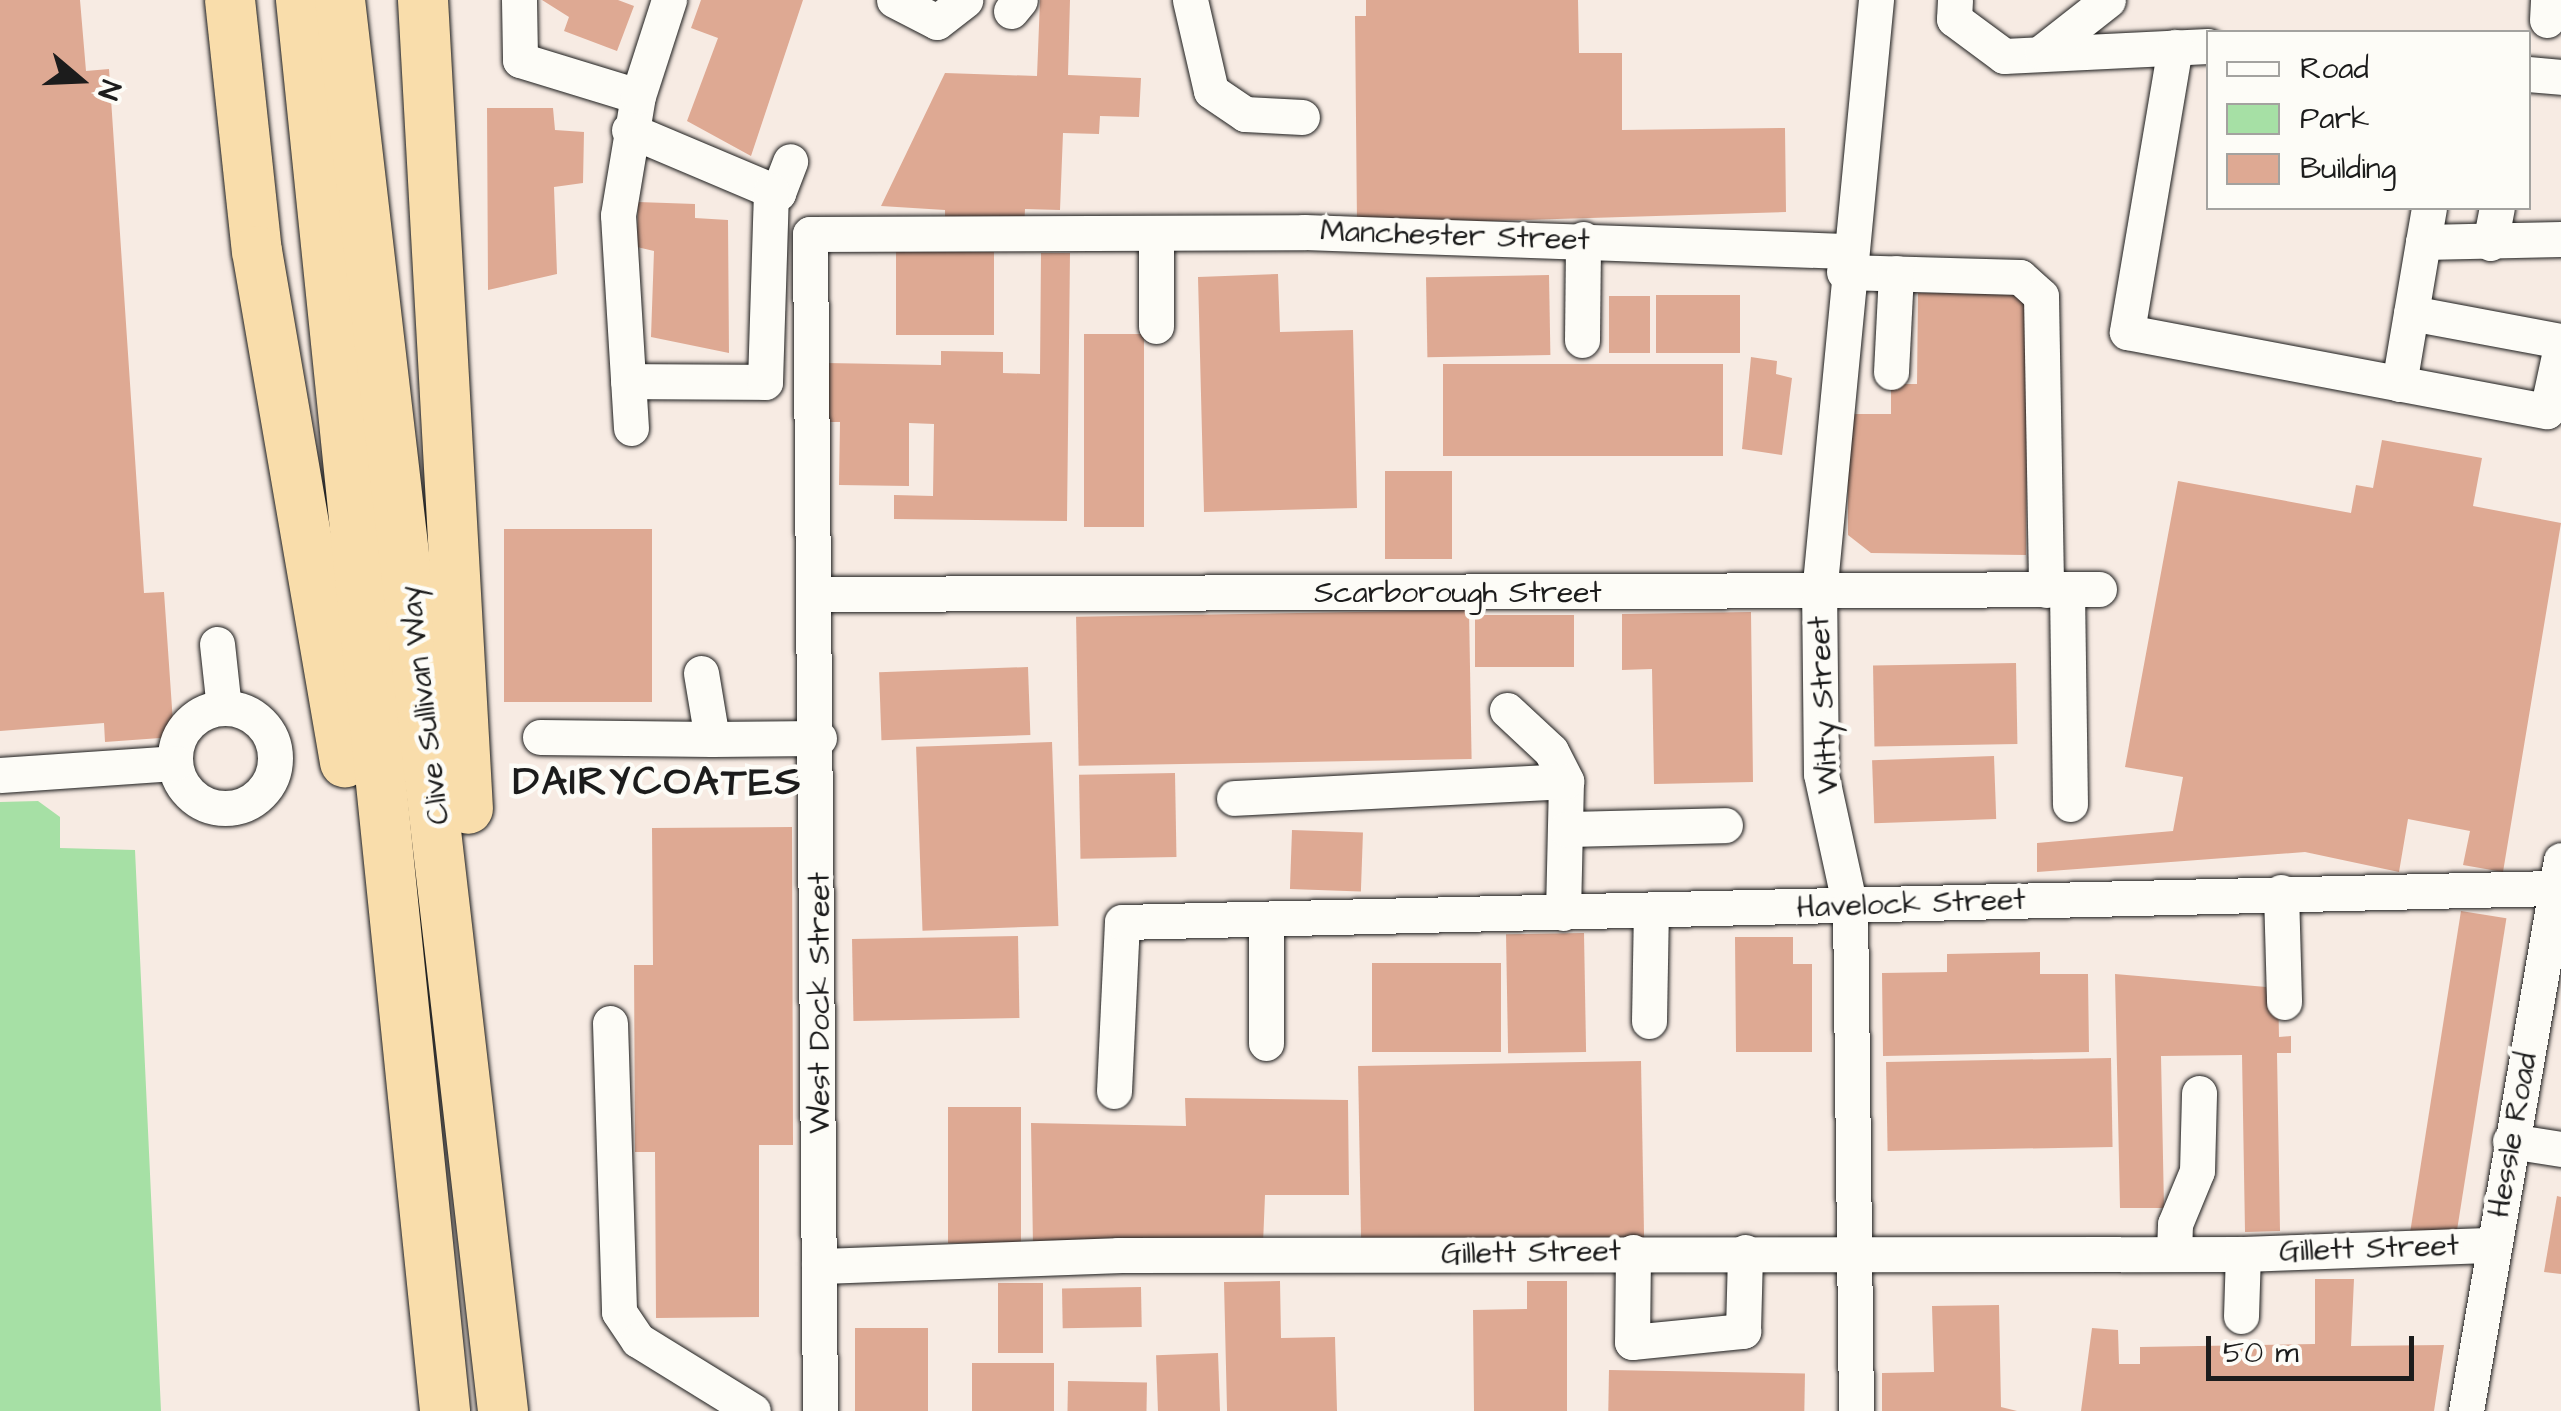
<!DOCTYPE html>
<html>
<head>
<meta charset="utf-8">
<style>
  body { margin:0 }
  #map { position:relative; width:2561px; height:1411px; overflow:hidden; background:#f7ebe3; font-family:"Architects Daughter",sans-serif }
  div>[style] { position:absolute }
  .green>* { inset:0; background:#a6e0a5 }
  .building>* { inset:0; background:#dea993; transform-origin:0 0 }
  .roads { filter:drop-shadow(0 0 2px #1c1c1c) drop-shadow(0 0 2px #1c1c1c) }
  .minor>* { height:35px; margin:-17.5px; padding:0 17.5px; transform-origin:17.5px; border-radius:17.5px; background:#fdfcf7 }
  .minor>.ring { margin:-17.5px; padding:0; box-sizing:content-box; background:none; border:35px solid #fdfcf7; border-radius:50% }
  .highway>* { height:50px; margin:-25px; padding:0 25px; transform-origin:25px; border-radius:25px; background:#f9ddab }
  span { translate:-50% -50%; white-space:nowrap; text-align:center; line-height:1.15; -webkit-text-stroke:9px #fdfcf7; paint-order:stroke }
  .street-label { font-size:30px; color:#1c1c1c }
  .district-label { font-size:40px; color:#1c1c1c; font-weight:700; letter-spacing:2.5px }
  .legend { position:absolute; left:2206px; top:30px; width:325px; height:180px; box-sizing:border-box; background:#fdfcf7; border:2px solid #a3a29f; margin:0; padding:12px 18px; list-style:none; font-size:30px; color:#1c1c1c }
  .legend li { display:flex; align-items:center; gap:20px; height:50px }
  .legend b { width:50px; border:2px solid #a3a29f }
  .north { position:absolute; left:30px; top:30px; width:100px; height:100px; -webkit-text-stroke:8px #fdfcf7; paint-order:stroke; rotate:109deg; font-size:28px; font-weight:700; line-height:40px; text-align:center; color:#1c1c1c }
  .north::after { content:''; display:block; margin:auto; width:35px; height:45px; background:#1c1c1c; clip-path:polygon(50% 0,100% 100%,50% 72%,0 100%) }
  .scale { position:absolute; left:2206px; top:1336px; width:208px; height:45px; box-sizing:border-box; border:5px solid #1c1c1c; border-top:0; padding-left:12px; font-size:30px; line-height:35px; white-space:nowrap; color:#1c1c1c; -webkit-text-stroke:8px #fdfcf7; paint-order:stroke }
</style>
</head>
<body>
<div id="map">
  <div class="green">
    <i style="clip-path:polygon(38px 801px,60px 817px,60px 848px,135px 850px,161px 1411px,0 1411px,0 802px)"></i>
  </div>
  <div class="building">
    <i style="clip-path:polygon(0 0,80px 0,86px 71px,109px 69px,144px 593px,164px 592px,174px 737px,105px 742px,104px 723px,0 731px)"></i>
    <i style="clip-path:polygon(542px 0,618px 0,634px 6px,617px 51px,564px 31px,569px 17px)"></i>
    <i style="clip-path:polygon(701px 0,803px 0,751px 156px,687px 121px,718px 38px,691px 28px)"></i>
    <i style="clip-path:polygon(1040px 0,1070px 0,1068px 75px,1141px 78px,1139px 117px,1100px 116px,1099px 134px,1063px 133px,1060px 210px,1025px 209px,1024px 231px,945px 228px,945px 210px,881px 206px,945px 73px,1037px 76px)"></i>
    <i style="clip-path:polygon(1366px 0,1578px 0,1579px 53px,1622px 53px,1622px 130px,1785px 128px,1786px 212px,1357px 225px,1355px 16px,1366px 16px)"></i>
    <i style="clip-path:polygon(487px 108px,553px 108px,555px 130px,584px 132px,583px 183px,554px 187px,557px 274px,488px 290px)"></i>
    <i style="clip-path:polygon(638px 202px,695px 204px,695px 218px,728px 220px,729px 353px,651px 337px,654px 251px,637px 247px)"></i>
    <i style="left:994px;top:252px;width:83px;height:98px;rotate:90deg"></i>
    <i style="clip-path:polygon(1041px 253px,1070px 253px,1067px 521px,894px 519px,894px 495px,933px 496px,934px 424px,909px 423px,909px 486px,839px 485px,840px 422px,825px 422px,826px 363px,941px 365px,941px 351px,1003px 352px,1003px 373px,1040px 374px)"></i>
    <i style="clip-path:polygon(1278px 274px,1280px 332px,1353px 330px,1357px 508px,1204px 512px,1198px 277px)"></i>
    <i style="left:1549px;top:275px;width:80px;height:123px;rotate:89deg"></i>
    <i style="clip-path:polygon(1918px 293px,2028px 294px,2026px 555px,1871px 553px,1848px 535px,1848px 414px,1891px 414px,1891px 384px,1917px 384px)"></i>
    <i style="left:1740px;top:295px;width:58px;height:84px;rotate:90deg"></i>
    <i style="left:1609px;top:296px;width:41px;height:57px"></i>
    <i style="left:1084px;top:334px;width:60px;height:193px"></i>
    <i style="clip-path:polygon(1751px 357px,1777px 361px,1776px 374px,1792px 378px,1782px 455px,1742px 449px)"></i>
    <i style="left:1723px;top:364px;width:92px;height:280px;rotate:90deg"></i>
    <i style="clip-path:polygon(2382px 440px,2482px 458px,2473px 506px,2561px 523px,2503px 872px,2463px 865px,2470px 831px,2408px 819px,2399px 872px,2305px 852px,2037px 872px,2037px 843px,2173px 831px,2183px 777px,2125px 767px,2178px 481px,2351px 513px,2356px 485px,2373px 488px)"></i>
    <i style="left:1385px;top:471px;width:67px;height:88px"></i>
    <i style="left:652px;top:529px;width:173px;height:148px;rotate:90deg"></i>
    <i style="left:1469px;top:610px;width:149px;height:393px;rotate:89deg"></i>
    <i style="clip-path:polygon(1751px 612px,1753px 782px,1654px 784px,1652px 669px,1622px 670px,1622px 614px)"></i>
    <i style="left:1574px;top:615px;width:52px;height:99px;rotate:90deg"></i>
    <i style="left:2016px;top:663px;width:81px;height:143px;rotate:89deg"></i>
    <i style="left:1028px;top:667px;width:68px;height:149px;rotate:88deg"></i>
    <i style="left:1052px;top:742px;width:184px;height:136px;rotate:88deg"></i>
    <i style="left:1994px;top:756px;width:63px;height:122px;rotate:88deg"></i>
    <i style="left:1175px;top:773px;width:84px;height:96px;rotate:89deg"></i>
    <i style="clip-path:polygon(792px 827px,793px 1145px,759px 1145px,759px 1317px,656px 1318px,655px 1152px,635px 1152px,634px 965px,653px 965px,652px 828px)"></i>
    <i style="left:1292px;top:830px;width:71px;height:59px;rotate:2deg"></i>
    <i style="left:2461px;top:911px;width:46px;height:324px;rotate:9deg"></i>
    <i style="left:1584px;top:933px;width:119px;height:78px;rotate:89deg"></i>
    <i style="left:1018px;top:936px;width:82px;height:166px;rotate:89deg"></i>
    <i style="clip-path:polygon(1735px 937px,1793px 937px,1793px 964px,1812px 964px,1812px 1052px,1736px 1052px)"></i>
    <i style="clip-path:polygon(2040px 952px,2040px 974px,2088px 974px,2089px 1052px,1883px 1056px,1882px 973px,1947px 972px,1947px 954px)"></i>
    <i style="left:1501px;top:963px;width:89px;height:129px;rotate:90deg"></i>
    <i style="clip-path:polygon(2115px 974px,2278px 988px,2279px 1037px,2291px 1036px,2291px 1053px,2277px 1053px,2280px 1231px,2245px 1232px,2242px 1055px,2161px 1056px,2164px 1208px,2120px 1208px)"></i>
    <i style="left:2111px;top:1058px;width:89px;height:225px;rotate:89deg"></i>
    <i style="left:1641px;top:1061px;width:176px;height:283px;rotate:89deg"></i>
    <i style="clip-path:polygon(1185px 1098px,1348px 1100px,1349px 1195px,1265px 1195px,1263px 1244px,1033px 1247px,1031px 1123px,1186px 1126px)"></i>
    <i style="left:948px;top:1107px;width:73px;height:136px"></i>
    <i style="clip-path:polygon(2557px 1196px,2561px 1197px,2561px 1274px,2544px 1272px)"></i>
    <i style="clip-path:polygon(2315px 1279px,2354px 1279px,2351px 1346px,2444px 1345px,2434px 1411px,2081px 1411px,2092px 1328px,2118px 1330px,2119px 1364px,2140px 1364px,2140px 1347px,2315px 1344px)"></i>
    <i style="clip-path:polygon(1280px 1281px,1281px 1338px,1335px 1337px,1337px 1411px,1227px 1411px,1224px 1282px)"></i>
    <i style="clip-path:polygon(1527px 1281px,1567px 1281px,1567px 1411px,1474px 1411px,1473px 1310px,1527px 1309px)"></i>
    <i style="left:998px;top:1283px;width:45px;height:70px"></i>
    <i style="left:1141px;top:1287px;width:40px;height:79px;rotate:89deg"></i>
    <i style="clip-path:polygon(1999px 1305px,2001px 1407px,2017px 1411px,1882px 1411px,1882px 1373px,1934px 1372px,1932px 1306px)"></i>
    <i style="left:855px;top:1328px;width:73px;height:83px"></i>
    <i style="left:1218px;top:1353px;width:58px;height:62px;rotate:88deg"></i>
    <i style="left:972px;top:1363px;width:82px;height:48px"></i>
    <i style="left:1609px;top:1370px;width:196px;height:41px;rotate:1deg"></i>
    <i style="left:1068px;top:1381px;width:79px;height:30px;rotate:1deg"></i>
  </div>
  <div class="roads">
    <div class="minor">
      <i style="left:519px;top:0;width:60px;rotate:89deg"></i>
      <i style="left:520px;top:60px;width:123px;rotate:17deg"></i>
      <i style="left:894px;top:0;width:48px;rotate:27.1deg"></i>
      <i style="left:937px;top:22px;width:36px;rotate:-38deg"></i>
      <i style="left:1190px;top:0;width:93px;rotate:77deg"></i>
      <i style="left:1211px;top:91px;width:41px;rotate:34.1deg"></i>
      <i style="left:1245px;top:114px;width:57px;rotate:3deg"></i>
      <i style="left:1955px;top:0;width:19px;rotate:93deg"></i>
      <i style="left:1954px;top:19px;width:62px;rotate:36.5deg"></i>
      <i style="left:2004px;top:56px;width:204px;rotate:-2.8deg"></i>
      <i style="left:1011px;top:11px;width:14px;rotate:-51deg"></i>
      <i style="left:2547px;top:20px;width:20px;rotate:-87deg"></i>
      <i style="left:2175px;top:47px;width:289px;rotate:99.6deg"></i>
      <i style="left:2127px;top:332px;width:427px;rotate:10.7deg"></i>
      <i style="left:2547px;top:411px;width:66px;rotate:-77.8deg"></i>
      <i style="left:2042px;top:52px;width:84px;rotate:-38.2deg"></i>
      <i style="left:2528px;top:74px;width:33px;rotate:5deg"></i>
      <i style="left:629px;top:130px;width:162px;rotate:22.9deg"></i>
      <i style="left:778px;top:193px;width:34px;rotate:-69deg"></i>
      <i style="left:2429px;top:208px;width:35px;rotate:100deg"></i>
      <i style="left:2423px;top:242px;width:138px;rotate:-1.2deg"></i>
      <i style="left:1156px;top:236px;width:90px;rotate:90deg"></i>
      <i style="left:2490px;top:243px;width:36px;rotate:-79deg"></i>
      <i style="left:1844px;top:272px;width:176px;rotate:1.6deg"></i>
      <i style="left:2020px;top:277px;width:28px;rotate:42deg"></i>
      <i style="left:2041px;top:296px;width:294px;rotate:89deg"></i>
      <i style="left:2411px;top:313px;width:153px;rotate:10.6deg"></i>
      <i style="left:1582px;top:340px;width:101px;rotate:-89.4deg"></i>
      <i style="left:1891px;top:372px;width:99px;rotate:-87.1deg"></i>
      <i style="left:628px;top:381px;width:137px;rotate:0.4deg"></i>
      <i style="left:765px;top:382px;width:192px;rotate:-88.2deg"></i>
      <i style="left:2399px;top:384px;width:144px;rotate:-80.4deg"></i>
      <i style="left:631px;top:428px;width:213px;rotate:-93.5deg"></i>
      <i style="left:618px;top:215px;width:121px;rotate:-80.5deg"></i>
      <i style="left:638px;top:96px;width:101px;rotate:-72.1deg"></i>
      <i style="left:2067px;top:590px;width:214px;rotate:89.2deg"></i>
      <i style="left:817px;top:594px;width:1282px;rotate:-0.22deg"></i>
      <i style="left:217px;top:644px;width:64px;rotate:83.8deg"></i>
      <i style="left:701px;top:673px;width:67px;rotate:80.5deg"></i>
      <i style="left:712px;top:739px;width:107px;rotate:-0.5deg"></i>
      <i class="ring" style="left:175px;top:708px;width:65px;height:65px"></i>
      <i style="left:1507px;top:710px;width:60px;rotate:43deg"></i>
      <i style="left:1551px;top:751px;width:34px;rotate:63deg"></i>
      <i style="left:1566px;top:781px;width:132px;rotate:91.3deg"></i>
      <i style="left:540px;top:737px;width:172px;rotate:0.7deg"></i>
      <i style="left:0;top:775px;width:175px;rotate:-3.9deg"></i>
      <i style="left:1234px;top:798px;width:332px;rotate:-2.9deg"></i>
      <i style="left:1566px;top:829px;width:159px;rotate:-1.4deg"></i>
      <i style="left:2281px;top:892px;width:110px;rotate:88.4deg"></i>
      <i style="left:1266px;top:923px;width:120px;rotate:90deg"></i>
      <i style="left:1649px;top:1021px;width:110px;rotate:-89deg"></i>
      <i style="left:610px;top:1023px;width:289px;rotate:88.2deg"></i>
      <i style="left:619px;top:1312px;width:34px;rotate:56deg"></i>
      <i style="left:638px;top:1340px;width:135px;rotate:31.7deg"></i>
      <i style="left:1114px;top:1091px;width:169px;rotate:-87.3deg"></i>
      <i style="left:1122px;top:922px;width:1435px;rotate:-1.36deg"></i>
      <i style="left:2510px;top:1141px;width:52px;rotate:8.9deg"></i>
      <i style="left:1633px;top:1252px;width:90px;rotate:90.6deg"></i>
      <i style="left:1632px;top:1342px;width:112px;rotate:-5.7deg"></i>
      <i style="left:1743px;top:1331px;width:79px;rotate:-88.5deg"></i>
      <i style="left:2174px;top:1253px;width:29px;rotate:-88deg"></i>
      <i style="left:2175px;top:1224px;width:57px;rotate:-67.5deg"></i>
      <i style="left:2197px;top:1171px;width:78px;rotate:-88.5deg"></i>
      <i style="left:819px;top:1266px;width:299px;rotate:-2.1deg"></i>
      <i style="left:1118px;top:1255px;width:1125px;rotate:-0.05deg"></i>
      <i style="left:2243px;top:1254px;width:251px;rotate:-2.1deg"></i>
      <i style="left:2241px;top:1316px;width:62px;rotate:-88.2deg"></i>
      <i style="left:820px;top:1411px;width:1177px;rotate:-90.49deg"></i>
      <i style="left:810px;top:234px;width:494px;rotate:-0.2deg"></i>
      <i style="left:1304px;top:232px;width:541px;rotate:2.01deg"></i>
      <i style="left:1856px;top:1411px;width:504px;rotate:-90.68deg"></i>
      <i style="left:1850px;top:907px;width:136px;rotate:-102.3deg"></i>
      <i style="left:1821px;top:774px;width:180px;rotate:-90.6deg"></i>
      <i style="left:1819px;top:594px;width:597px;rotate:-84.52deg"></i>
      <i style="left:2466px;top:1411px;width:559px;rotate:-80.22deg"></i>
    </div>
    <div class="highway">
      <i style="left:230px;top:0;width:252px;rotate:83.9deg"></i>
      <i style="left:257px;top:251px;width:519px;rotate:80.23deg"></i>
      <i style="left:301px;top:0;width:1418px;rotate:84.17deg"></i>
      <i style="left:340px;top:0;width:1420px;rotate:83.41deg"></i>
      <i style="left:423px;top:0;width:810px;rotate:86.82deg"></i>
    </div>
  </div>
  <div class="street-label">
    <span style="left:1455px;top:236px;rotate:2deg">Manchester Street</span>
    <span style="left:1458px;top:593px">Scarborough Street</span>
    <span style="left:425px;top:705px;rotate:-97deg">Clive Sullivan Way</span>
    <span style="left:1824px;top:705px;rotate:-93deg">Witty Street</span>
    <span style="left:1911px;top:904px;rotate:-2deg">Havelock Street</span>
    <span style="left:820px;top:1003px;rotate:-90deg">West Dock Street</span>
    <span style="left:2513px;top:1135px;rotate:-80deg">Hessle Road</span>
    <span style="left:2369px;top:1249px;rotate:-2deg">Gillett Street</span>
    <span style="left:1531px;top:1253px;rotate:-1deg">Gillett Street</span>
  </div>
  <div class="district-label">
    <span style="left:658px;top:783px">DAIRYCOATES</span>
  </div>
  <ul class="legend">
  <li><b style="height:12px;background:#fdfcf7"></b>Road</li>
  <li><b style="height:28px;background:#a6e0a5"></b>Park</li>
  <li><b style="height:28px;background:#dea993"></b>Building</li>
  </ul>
  <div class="north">N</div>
  <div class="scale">50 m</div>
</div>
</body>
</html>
